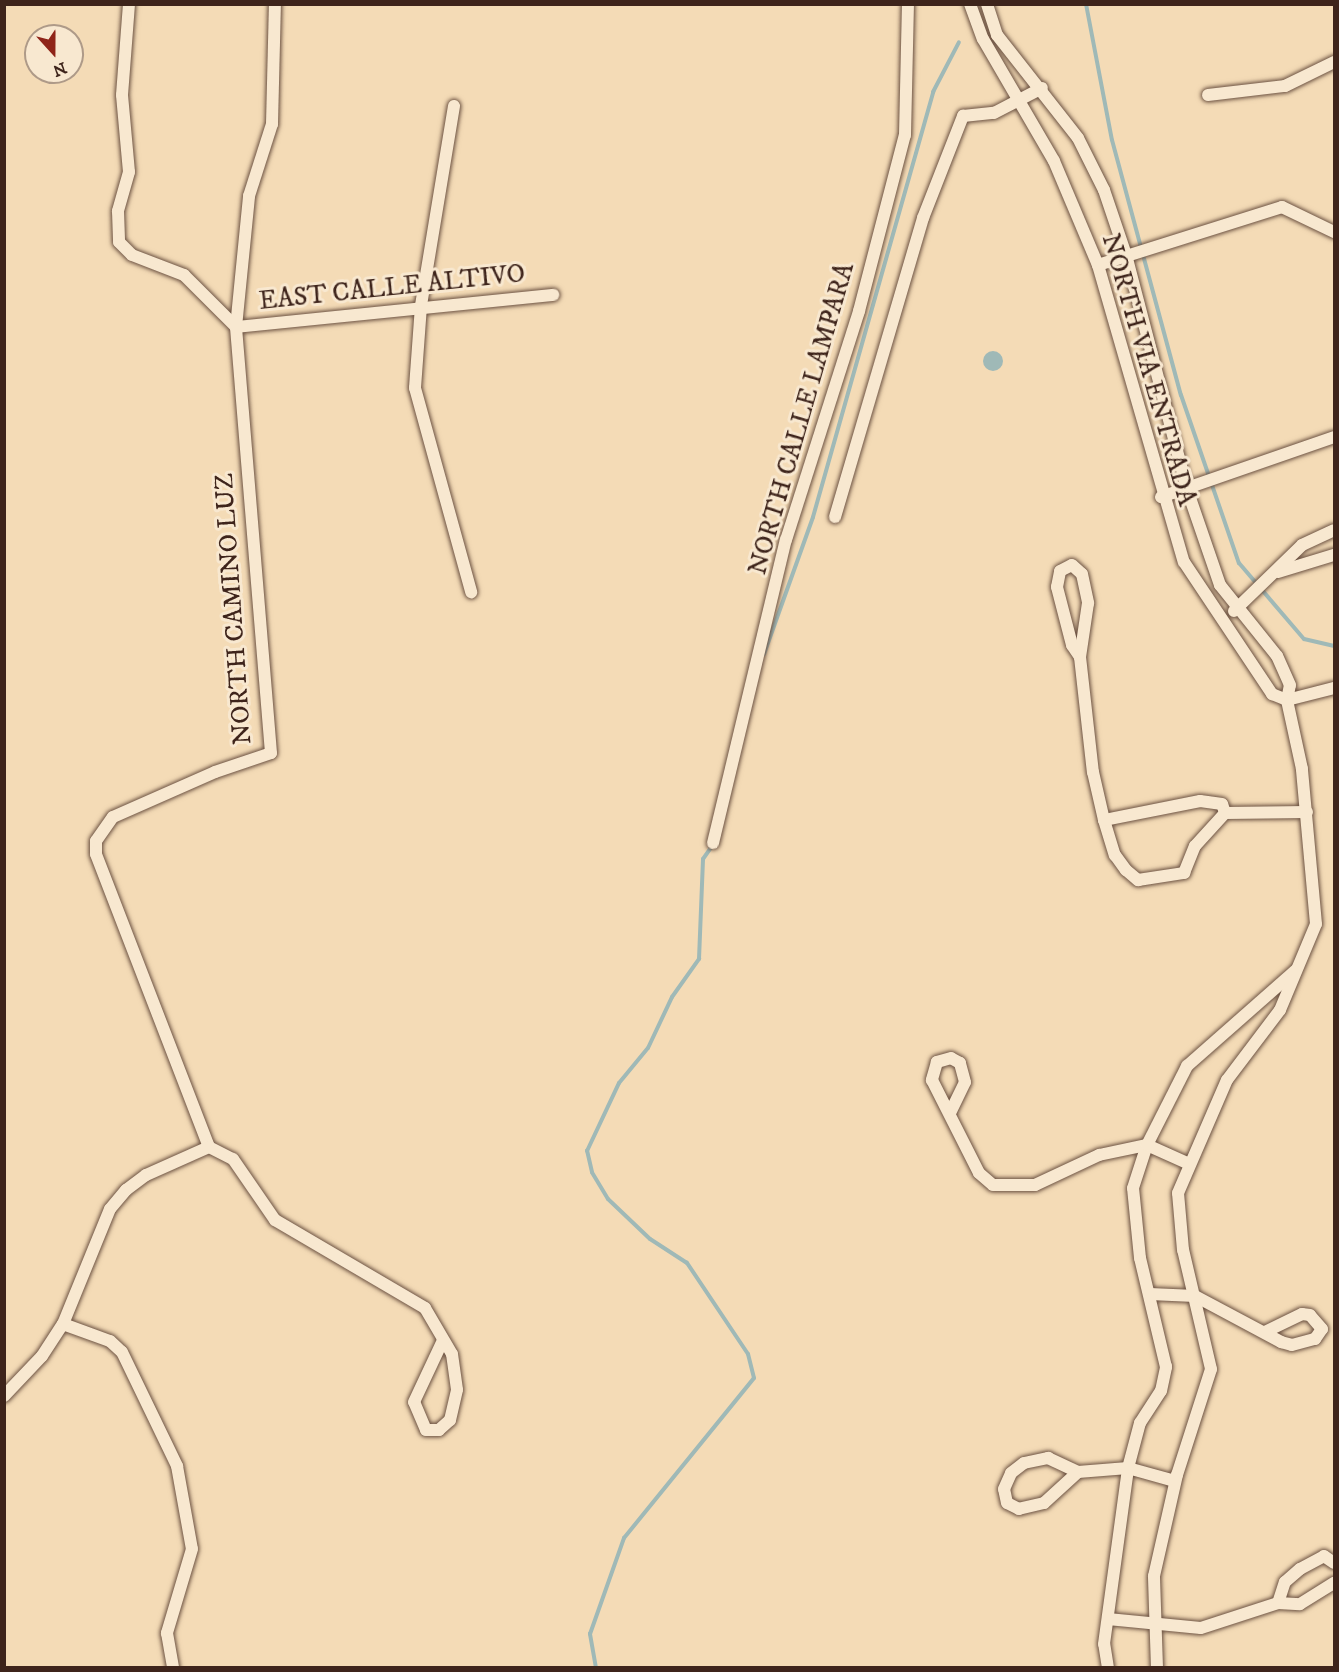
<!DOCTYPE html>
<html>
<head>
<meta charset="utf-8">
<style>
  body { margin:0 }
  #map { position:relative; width:1339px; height:1672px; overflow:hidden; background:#f4dbb6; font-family:"IM FELL DW Pica",serif }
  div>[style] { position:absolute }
  .water>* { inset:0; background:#9fb9b7 }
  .round { border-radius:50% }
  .stream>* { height:4px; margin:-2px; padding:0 2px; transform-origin:2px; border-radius:2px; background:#9fb9b7 }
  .roads { filter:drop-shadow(0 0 2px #6c5242) drop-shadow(0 0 2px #6c5242) }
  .minor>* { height:12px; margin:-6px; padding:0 6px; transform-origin:6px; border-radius:6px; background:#f8e8d0 }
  span { translate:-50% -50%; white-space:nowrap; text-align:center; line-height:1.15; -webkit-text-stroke:6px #f8e8d0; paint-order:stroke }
  .street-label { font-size:26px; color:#3e241b }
  .frame { position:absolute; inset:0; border:6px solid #3e241b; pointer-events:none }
  .north { position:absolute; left:24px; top:24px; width:60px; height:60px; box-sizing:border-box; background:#f8e8d0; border:2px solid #ae9a88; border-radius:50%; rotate:159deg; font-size:16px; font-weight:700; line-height:24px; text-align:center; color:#3e241b }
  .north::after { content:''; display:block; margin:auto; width:21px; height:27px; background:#8f2418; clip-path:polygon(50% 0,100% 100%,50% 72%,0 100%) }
</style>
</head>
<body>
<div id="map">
  <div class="water">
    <i class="round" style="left:983px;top:351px;width:20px;height:20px"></i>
  </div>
  <div class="stream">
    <i style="left:1086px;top:4px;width:138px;rotate:79.2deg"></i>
    <i style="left:1112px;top:140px;width:264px;rotate:74.9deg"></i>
    <i style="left:1181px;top:395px;width:178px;rotate:71deg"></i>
    <i style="left:1239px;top:563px;width:100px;rotate:49.5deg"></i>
    <i style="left:1304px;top:639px;width:31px;rotate:13deg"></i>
    <i style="left:764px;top:654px;width:145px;rotate:-70.3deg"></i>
    <i style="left:813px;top:517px;width:442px;rotate:-74.2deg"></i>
    <i style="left:933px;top:92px;width:56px;rotate:-62.5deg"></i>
    <i style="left:596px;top:1668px;width:35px;rotate:-100deg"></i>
    <i style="left:590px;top:1634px;width:102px;rotate:-70.5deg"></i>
    <i style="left:624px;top:1538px;width:206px;rotate:-50.9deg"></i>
    <i style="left:754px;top:1378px;width:25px;rotate:-104deg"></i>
    <i style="left:748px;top:1354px;width:110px;rotate:-123.8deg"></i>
    <i style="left:687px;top:1263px;width:44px;rotate:-147deg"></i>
    <i style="left:650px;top:1239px;width:58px;rotate:-136.4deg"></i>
    <i style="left:608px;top:1199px;width:31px;rotate:-121deg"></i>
    <i style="left:592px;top:1172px;width:22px;rotate:-103deg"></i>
    <i style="left:587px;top:1151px;width:75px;rotate:-64.8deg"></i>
    <i style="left:619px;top:1083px;width:45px;rotate:-50.4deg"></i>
    <i style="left:648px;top:1048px;width:56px;rotate:-64.8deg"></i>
    <i style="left:672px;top:997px;width:47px;rotate:-54.6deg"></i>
    <i style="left:699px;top:959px;width:100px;rotate:-87.7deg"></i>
    <i style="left:703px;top:859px;width:16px;rotate:-55deg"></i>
  </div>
  <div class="roads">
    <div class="minor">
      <i style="left:129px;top:4px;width:91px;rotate:94.4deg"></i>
      <i style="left:122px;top:95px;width:77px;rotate:84.8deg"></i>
      <i style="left:129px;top:172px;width:41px;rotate:105.8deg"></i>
      <i style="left:118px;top:211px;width:31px;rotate:88deg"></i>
      <i style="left:119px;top:242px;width:18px;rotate:45deg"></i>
      <i style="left:132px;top:255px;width:56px;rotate:21deg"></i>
      <i style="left:184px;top:275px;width:74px;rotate:45deg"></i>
      <i style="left:236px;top:327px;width:319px;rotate:-5.8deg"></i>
      <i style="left:970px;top:4px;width:37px;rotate:70deg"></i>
      <i style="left:983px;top:39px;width:141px;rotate:59.8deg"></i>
      <i style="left:1054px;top:161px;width:113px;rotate:67.1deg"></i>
      <i style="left:1098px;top:265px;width:309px;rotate:73.9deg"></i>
      <i style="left:1184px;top:562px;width:159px;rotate:56.3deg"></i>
      <i style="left:1272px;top:694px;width:16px;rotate:22deg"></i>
      <i style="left:1287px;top:700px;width:15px;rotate:-79deg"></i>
      <i style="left:1290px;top:685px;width:32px;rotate:-114deg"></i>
      <i style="left:1277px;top:656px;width:91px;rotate:-128.8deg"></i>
      <i style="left:1220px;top:585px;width:102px;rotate:-109deg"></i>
      <i style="left:1187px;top:489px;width:242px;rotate:-104.6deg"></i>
      <i style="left:1126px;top:255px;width:69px;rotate:-108.7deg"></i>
      <i style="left:1104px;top:190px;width:58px;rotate:-116.6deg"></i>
      <i style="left:1078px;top:138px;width:131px;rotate:-128.2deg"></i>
      <i style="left:997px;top:35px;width:33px;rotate:-108deg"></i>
      <i style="left:1208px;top:95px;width:78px;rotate:-6.7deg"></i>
      <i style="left:1285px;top:86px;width:55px;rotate:-26.1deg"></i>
      <i style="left:454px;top:106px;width:203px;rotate:99.4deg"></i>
      <i style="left:421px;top:306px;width:82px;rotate:94.2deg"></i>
      <i style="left:415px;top:388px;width:212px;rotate:74.6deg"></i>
      <i style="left:1098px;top:265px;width:193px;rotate:-17.5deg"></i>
      <i style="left:1282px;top:207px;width:58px;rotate:25.7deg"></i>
      <i style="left:1161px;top:497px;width:183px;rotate:-19.1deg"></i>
      <i style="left:835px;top:517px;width:312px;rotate:-73.6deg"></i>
      <i style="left:923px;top:218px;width:110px;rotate:-68.6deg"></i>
      <i style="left:963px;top:116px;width:31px;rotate:-6deg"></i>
      <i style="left:994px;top:113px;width:54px;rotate:-27.5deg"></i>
      <i style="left:1278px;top:572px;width:59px;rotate:-16.9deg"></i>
      <i style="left:1234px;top:611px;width:95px;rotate:-44.1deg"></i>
      <i style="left:1302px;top:545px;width:35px;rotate:-25deg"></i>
      <i style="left:1080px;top:657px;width:14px;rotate:-124deg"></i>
      <i style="left:1072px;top:645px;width:60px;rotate:-104.5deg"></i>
      <i style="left:1057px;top:587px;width:16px;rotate:-79deg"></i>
      <i style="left:1060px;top:571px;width:13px;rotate:-27deg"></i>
      <i style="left:1072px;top:565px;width:13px;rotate:42deg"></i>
      <i style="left:1082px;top:574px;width:30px;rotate:78deg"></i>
      <i style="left:1088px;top:603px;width:55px;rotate:98.4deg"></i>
      <i style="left:1080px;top:657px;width:116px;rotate:83.6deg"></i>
      <i style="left:1093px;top:772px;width:49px;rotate:77.1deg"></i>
      <i style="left:1104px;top:820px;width:37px;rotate:73deg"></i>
      <i style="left:1115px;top:855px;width:19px;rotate:54deg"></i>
      <i style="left:1126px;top:870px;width:16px;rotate:40deg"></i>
      <i style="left:1138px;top:880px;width:47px;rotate:-8.7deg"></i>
      <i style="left:1184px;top:873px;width:29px;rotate:-68deg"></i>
      <i style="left:1195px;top:846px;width:45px;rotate:-47.7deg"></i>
      <i style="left:1225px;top:813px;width:9px;rotate:-108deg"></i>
      <i style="left:1222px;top:804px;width:22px;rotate:-172deg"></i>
      <i style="left:1200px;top:801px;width:98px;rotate:168.8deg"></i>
      <i style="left:1225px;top:813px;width:82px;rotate:-0.7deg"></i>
      <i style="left:713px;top:843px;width:312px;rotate:-76.5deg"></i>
      <i style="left:786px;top:540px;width:240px;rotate:-72.3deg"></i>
      <i style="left:859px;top:311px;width:182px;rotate:-75.4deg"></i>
      <i style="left:905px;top:135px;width:131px;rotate:-88.7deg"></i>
      <i style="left:950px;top:1113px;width:34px;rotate:-64deg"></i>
      <i style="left:965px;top:1082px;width:20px;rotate:-105deg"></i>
      <i style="left:960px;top:1063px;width:10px;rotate:-151deg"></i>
      <i style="left:951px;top:1058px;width:15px;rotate:164deg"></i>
      <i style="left:937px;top:1062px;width:19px;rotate:106deg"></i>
      <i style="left:932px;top:1080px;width:104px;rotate:63.2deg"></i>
      <i style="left:979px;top:1173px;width:18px;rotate:41deg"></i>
      <i style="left:993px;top:1185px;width:42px"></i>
      <i style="left:1035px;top:1185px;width:71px;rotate:-25.1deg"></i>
      <i style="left:1099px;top:1155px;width:49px;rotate:-11.8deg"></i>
      <i style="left:1147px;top:1145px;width:44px;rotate:24.2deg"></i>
      <i style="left:209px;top:1147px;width:314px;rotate:-111.1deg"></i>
      <i style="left:96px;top:854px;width:13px;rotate:-90deg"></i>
      <i style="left:96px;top:841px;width:29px;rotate:-55deg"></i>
      <i style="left:113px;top:817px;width:111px;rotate:-23.8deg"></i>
      <i style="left:215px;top:772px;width:59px;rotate:-18.7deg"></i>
      <i style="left:271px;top:753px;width:427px;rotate:-94.7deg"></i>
      <i style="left:236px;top:327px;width:132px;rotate:-84.3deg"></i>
      <i style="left:249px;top:196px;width:76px;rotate:-72.3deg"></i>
      <i style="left:272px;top:124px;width:120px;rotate:-88.6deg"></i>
      <i style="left:209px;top:1147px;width:27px;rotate:27deg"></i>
      <i style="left:233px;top:1159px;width:74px;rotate:55.5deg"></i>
      <i style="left:275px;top:1220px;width:174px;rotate:30.4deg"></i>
      <i style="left:425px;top:1308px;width:53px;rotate:59.6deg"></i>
      <i style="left:452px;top:1354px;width:36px;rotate:82deg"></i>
      <i style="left:457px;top:1390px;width:31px;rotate:103deg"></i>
      <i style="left:450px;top:1420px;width:15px;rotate:138deg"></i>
      <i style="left:439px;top:1430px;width:13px;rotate:180deg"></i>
      <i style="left:426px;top:1430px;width:30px;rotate:-113deg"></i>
      <i style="left:414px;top:1402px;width:68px;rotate:-64.9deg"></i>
      <i style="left:1150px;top:1294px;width:45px;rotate:2.5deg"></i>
      <i style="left:1195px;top:1296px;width:98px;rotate:28.1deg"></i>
      <i style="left:1281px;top:1342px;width:11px;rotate:15deg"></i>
      <i style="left:1292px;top:1345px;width:24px;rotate:-15deg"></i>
      <i style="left:1315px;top:1339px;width:12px;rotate:-55deg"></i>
      <i style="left:1322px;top:1329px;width:18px;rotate:-131deg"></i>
      <i style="left:1310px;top:1315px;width:8px;rotate:-173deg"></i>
      <i style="left:1302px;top:1314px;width:41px;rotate:154.1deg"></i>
      <i style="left:63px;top:1324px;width:50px;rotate:19.9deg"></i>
      <i style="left:110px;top:1341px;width:16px;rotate:43deg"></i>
      <i style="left:122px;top:1352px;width:127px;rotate:64.2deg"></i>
      <i style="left:177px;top:1466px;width:84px;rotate:79.8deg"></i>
      <i style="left:192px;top:1549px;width:88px;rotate:106.6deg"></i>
      <i style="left:167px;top:1633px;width:36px;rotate:80deg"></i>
      <i style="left:4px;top:1396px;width:55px;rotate:-46.5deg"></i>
      <i style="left:42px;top:1356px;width:38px;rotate:-57deg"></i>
      <i style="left:63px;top:1324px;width:124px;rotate:-67.8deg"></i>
      <i style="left:110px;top:1209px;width:25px;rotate:-50deg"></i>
      <i style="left:126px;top:1190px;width:25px;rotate:-37deg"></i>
      <i style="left:146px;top:1175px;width:69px;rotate:-24deg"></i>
      <i style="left:1078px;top:1472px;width:46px;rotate:137.6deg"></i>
      <i style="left:1044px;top:1503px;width:26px;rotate:167deg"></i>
      <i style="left:1019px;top:1509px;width:13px;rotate:-153deg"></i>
      <i style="left:1007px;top:1503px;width:14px;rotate:-102deg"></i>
      <i style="left:1004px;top:1489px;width:17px;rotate:-66deg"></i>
      <i style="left:1011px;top:1473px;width:16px;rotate:-38deg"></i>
      <i style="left:1024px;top:1463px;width:25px;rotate:-12deg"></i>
      <i style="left:1048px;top:1458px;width:33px;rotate:25deg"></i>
      <i style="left:1078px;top:1472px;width:50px;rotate:-4.6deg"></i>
      <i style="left:1128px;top:1468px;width:49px;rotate:15.5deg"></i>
      <i style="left:1278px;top:1603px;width:22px;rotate:-72deg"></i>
      <i style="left:1285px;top:1582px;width:20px;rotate:-41deg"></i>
      <i style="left:1300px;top:1569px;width:27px;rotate:-28deg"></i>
      <i style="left:1324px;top:1556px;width:12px;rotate:35deg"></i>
      <i style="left:1108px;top:1619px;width:93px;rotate:5.5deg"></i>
      <i style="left:1201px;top:1628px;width:81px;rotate:-18deg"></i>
      <i style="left:1278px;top:1603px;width:22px;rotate:3deg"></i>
      <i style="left:1300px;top:1604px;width:40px;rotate:-32deg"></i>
      <i style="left:1108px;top:1668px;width:24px;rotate:-99deg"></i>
      <i style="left:1104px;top:1644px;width:178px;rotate:-82.2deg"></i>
      <i style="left:1128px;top:1468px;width:47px;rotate:-75.1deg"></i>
      <i style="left:1140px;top:1423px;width:38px;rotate:-57deg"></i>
      <i style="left:1161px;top:1391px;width:25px;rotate:-78deg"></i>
      <i style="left:1166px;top:1367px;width:112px;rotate:-103.4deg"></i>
      <i style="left:1140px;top:1258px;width:70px;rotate:-95.7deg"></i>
      <i style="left:1133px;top:1188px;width:45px;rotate:-72deg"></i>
      <i style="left:1147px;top:1145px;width:89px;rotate:-63.1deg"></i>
      <i style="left:1187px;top:1066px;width:145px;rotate:-41.4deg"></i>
      <i style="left:1157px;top:1668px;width:92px;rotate:-91.9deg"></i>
      <i style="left:1154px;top:1576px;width:104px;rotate:-77.2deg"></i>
      <i style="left:1177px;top:1475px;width:111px;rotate:-72.2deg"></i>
      <i style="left:1211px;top:1369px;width:122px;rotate:-103.2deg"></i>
      <i style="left:1183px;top:1250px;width:57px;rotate:-95deg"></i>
      <i style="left:1178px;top:1193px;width:123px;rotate:-66.6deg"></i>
      <i style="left:1227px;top:1080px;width:88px;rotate:-52.9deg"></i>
      <i style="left:1280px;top:1010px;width:93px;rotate:-67.3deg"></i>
      <i style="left:1316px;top:924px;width:156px;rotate:-95.2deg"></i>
      <i style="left:1302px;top:769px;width:71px;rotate:-102.3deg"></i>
      <i style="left:1287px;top:700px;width:49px;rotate:-14.3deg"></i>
    </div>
  </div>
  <div class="street-label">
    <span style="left:392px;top:288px;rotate:-6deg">EAST CALLE ALTIVO</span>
    <span style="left:1148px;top:370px;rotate:74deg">NORTH VIA ENTRADA</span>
    <span style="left:802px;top:419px;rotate:-74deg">NORTH CALLE LAMPARA</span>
    <span style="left:234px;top:609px;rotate:-94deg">NORTH CAMINO LUZ</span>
  </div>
  <div class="frame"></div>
  <div class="north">N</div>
</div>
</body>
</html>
